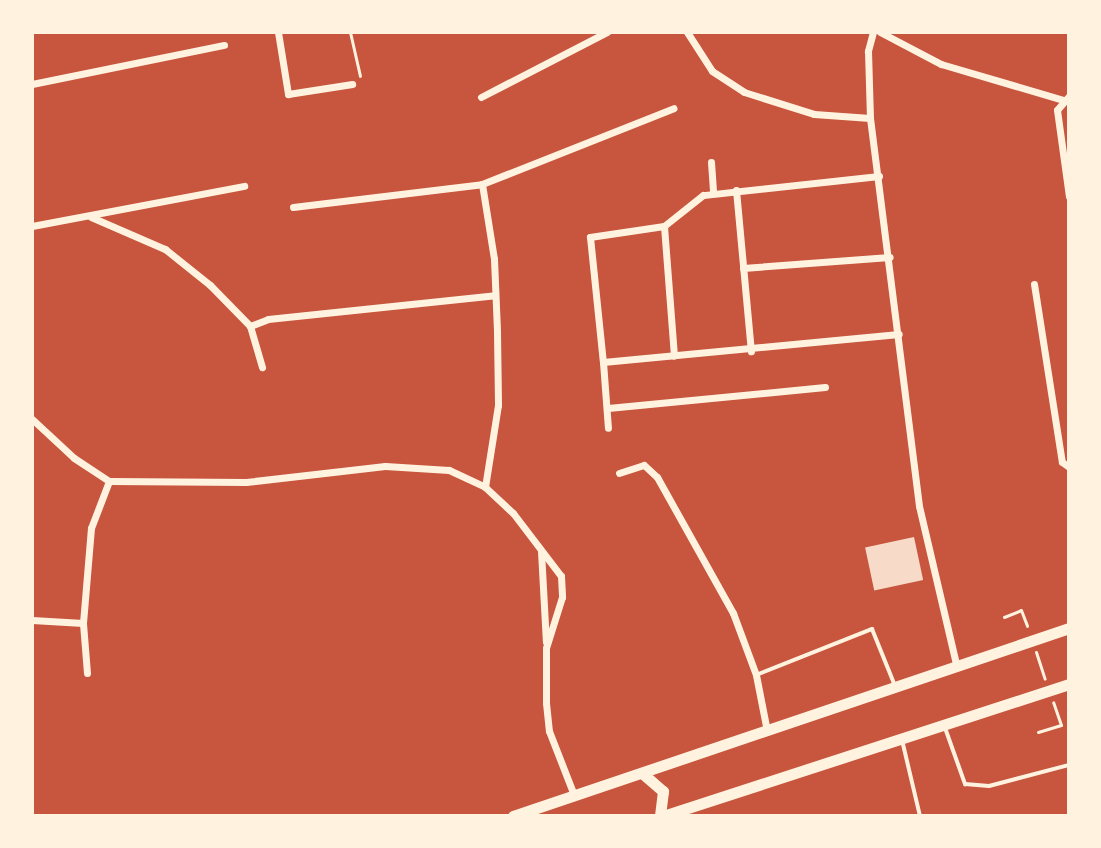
<!DOCTYPE html>
<html>
<head>
<meta charset="utf-8">
<style>
  body { margin:0 }
  #map { position:relative; width:1101px; height:848px; overflow:hidden; background:#c8553d; font-family:Overpass,sans-serif }
  div>[style] { position:absolute }
  .building>* { inset:0; background:#f7dbc8; transform-origin:0 0 }
  .path>* { height:3px; margin:-1.5px; padding:0 1.5px; transform-origin:1.5px; border-radius:1.5px; background:#fff3e0 }
  .service>* { height:4px; margin:-2px; padding:0 2px; transform-origin:2px; border-radius:2px; background:#fff3e0 }
  .minor>* { height:7px; margin:-3.5px; padding:0 3.5px; transform-origin:3.5px; border-radius:3.5px; background:#fff3e0 }
  .primary>* { height:11px; margin:-5.5px; padding:0 5.5px; transform-origin:5.5px; border-radius:5.5px; background:#fff3e0 }
  span { translate:-50% -50%; white-space:nowrap; text-align:center; line-height:1.15; -webkit-text-stroke:7px #fff3e0; paint-order:stroke }
  .frame { position:absolute; inset:0; border:34px solid #fff3e0; pointer-events:none }
</style>
</head>
<body>
<div id="map">
  <div class="building">
    <i style="left:914px;top:537px;width:44px;height:50px;rotate:78deg"></i>
  </div>
  <div class="path">
    <i style="left:350px;top:32px;width:45px;rotate:77.2deg"></i>
    <i style="left:1004px;top:617px;width:18px;rotate:-22deg"></i>
    <i style="left:1021px;top:610px;width:17px;rotate:69deg"></i>
    <i style="left:1036px;top:652px;width:28px;rotate:72deg"></i>
    <i style="left:1038px;top:732px;width:24px;rotate:-17deg"></i>
    <i style="left:1061px;top:725px;width:24px;rotate:-109deg"></i>
  </div>
  <div class="service">
    <i style="left:756px;top:675px;width:125px;rotate:-21.6deg"></i>
    <i style="left:872px;top:629px;width:61px;rotate:68deg"></i>
    <i style="left:944px;top:725px;width:63px;rotate:70.4deg"></i>
    <i style="left:965px;top:784px;width:24px;rotate:5deg"></i>
    <i style="left:989px;top:786px;width:83px;rotate:-14.7deg"></i>
    <i style="left:902px;top:740px;width:78px;rotate:76.7deg"></i>
  </div>
  <div class="minor">
    <i style="left:278px;top:32px;width:63px;rotate:80.8deg"></i>
    <i style="left:288px;top:94px;width:65px;rotate:-8.9deg"></i>
    <i style="left:687px;top:32px;width:46px;rotate:57.3deg"></i>
    <i style="left:712px;top:71px;width:38px;rotate:33deg"></i>
    <i style="left:744px;top:92px;width:73px;rotate:17.4deg"></i>
    <i style="left:814px;top:114px;width:56px;rotate:4.1deg"></i>
    <i style="left:873px;top:32px;width:20px;rotate:105deg"></i>
    <i style="left:868px;top:51px;width:67px;rotate:88.3deg"></i>
    <i style="left:870px;top:118px;width:391px;rotate:82.8deg"></i>
    <i style="left:919px;top:506px;width:166px;rotate:76.8deg"></i>
    <i style="left:880px;top:32px;width:69px;rotate:27.7deg"></i>
    <i style="left:941px;top:64px;width:127px;rotate:16.4deg"></i>
    <i style="left:32px;top:84px;width:196px;rotate:-11.5deg"></i>
    <i style="left:1069px;top:96px;width:18px;rotate:131deg"></i>
    <i style="left:1057px;top:110px;width:87px;rotate:82.1deg"></i>
    <i style="left:481px;top:97px;width:142px;rotate:-27.3deg"></i>
    <i style="left:711px;top:162px;width:31px;rotate:86deg"></i>
    <i style="left:879px;top:176px;width:177px;rotate:173.8deg"></i>
    <i style="left:703px;top:195px;width:50px;rotate:141.5deg"></i>
    <i style="left:664px;top:226px;width:75px;rotate:171.5deg"></i>
    <i style="left:590px;top:237px;width:126px;rotate:84.1deg"></i>
    <i style="left:603px;top:362px;width:297px;rotate:-5.4deg"></i>
    <i style="left:482px;top:184px;width:76px;rotate:80.9deg"></i>
    <i style="left:494px;top:259px;width:73px;rotate:87.6deg"></i>
    <i style="left:497px;top:332px;width:73px;rotate:89.2deg"></i>
    <i style="left:498px;top:405px;width:83px;rotate:99deg"></i>
    <i style="left:736px;top:190px;width:162px;rotate:84.7deg"></i>
    <i style="left:293px;top:207px;width:190px;rotate:-6.9deg"></i>
    <i style="left:482px;top:184px;width:206px;rotate:-21.6deg"></i>
    <i style="left:91px;top:217px;width:81px;rotate:23.4deg"></i>
    <i style="left:165px;top:249px;width:58px;rotate:38.7deg"></i>
    <i style="left:210px;top:285px;width:57px;rotate:45.7deg"></i>
    <i style="left:250px;top:326px;width:19px;rotate:-21deg"></i>
    <i style="left:268px;top:319px;width:228px;rotate:-6deg"></i>
    <i style="left:32px;top:226px;width:216px;rotate:-10.7deg"></i>
    <i style="left:664px;top:226px;width:130px;rotate:85.6deg"></i>
    <i style="left:743px;top:268px;width:147px;rotate:-4.3deg"></i>
    <i style="left:1034px;top:284px;width:180px;rotate:81.1deg"></i>
    <i style="left:1062px;top:462px;width:9px;rotate:36deg"></i>
    <i style="left:250px;top:326px;width:43px;rotate:73.7deg"></i>
    <i style="left:603px;top:362px;width:66px;rotate:85.7deg"></i>
    <i style="left:608px;top:408px;width:218px;rotate:-5.5deg"></i>
    <i style="left:32px;top:419px;width:57px;rotate:42.9deg"></i>
    <i style="left:74px;top:458px;width:42px;rotate:33.3deg"></i>
    <i style="left:109px;top:481px;width:137px;rotate:0.4deg"></i>
    <i style="left:246px;top:482px;width:140px;rotate:-6.6deg"></i>
    <i style="left:385px;top:466px;width:64px;rotate:3.6deg"></i>
    <i style="left:449px;top:470px;width:40px;rotate:25deg"></i>
    <i style="left:485px;top:487px;width:38px;rotate:43deg"></i>
    <i style="left:513px;top:513px;width:79px;rotate:52.7deg"></i>
    <i style="left:561px;top:576px;width:21px;rotate:87deg"></i>
    <i style="left:562px;top:597px;width:53px;rotate:107.4deg"></i>
    <i style="left:546px;top:648px;width:55px;rotate:90deg"></i>
    <i style="left:546px;top:703px;width:28px;rotate:84deg"></i>
    <i style="left:549px;top:731px;width:69px;rotate:68.7deg"></i>
    <i style="left:619px;top:473px;width:26px;rotate:-18deg"></i>
    <i style="left:644px;top:465px;width:18px;rotate:43deg"></i>
    <i style="left:657px;top:477px;width:156px;rotate:60.8deg"></i>
    <i style="left:733px;top:613px;width:66px;rotate:69.6deg"></i>
    <i style="left:756px;top:675px;width:57px;rotate:78.9deg"></i>
    <i style="left:541px;top:551px;width:91px;rotate:86.9deg"></i>
    <i style="left:32px;top:620px;width:51px;rotate:3.4deg"></i>
    <i style="left:87px;top:673px;width:50px;rotate:-94.6deg"></i>
    <i style="left:83px;top:623px;width:95px;rotate:-85.2deg"></i>
    <i style="left:91px;top:528px;width:50px;rotate:-69deg"></i>
  </div>
  <div class="primary">
    <i style="left:642px;top:773px;width:28px;rotate:41deg"></i>
    <i style="left:663px;top:791px;width:25px;rotate:97deg"></i>
    <i style="left:513px;top:816px;width:587px;rotate:-18.68deg"></i>
    <i style="left:663px;top:816px;width:427px;rotate:-18deg"></i>
  </div>
  <div class="frame"></div>
</div>
</body>
</html>
